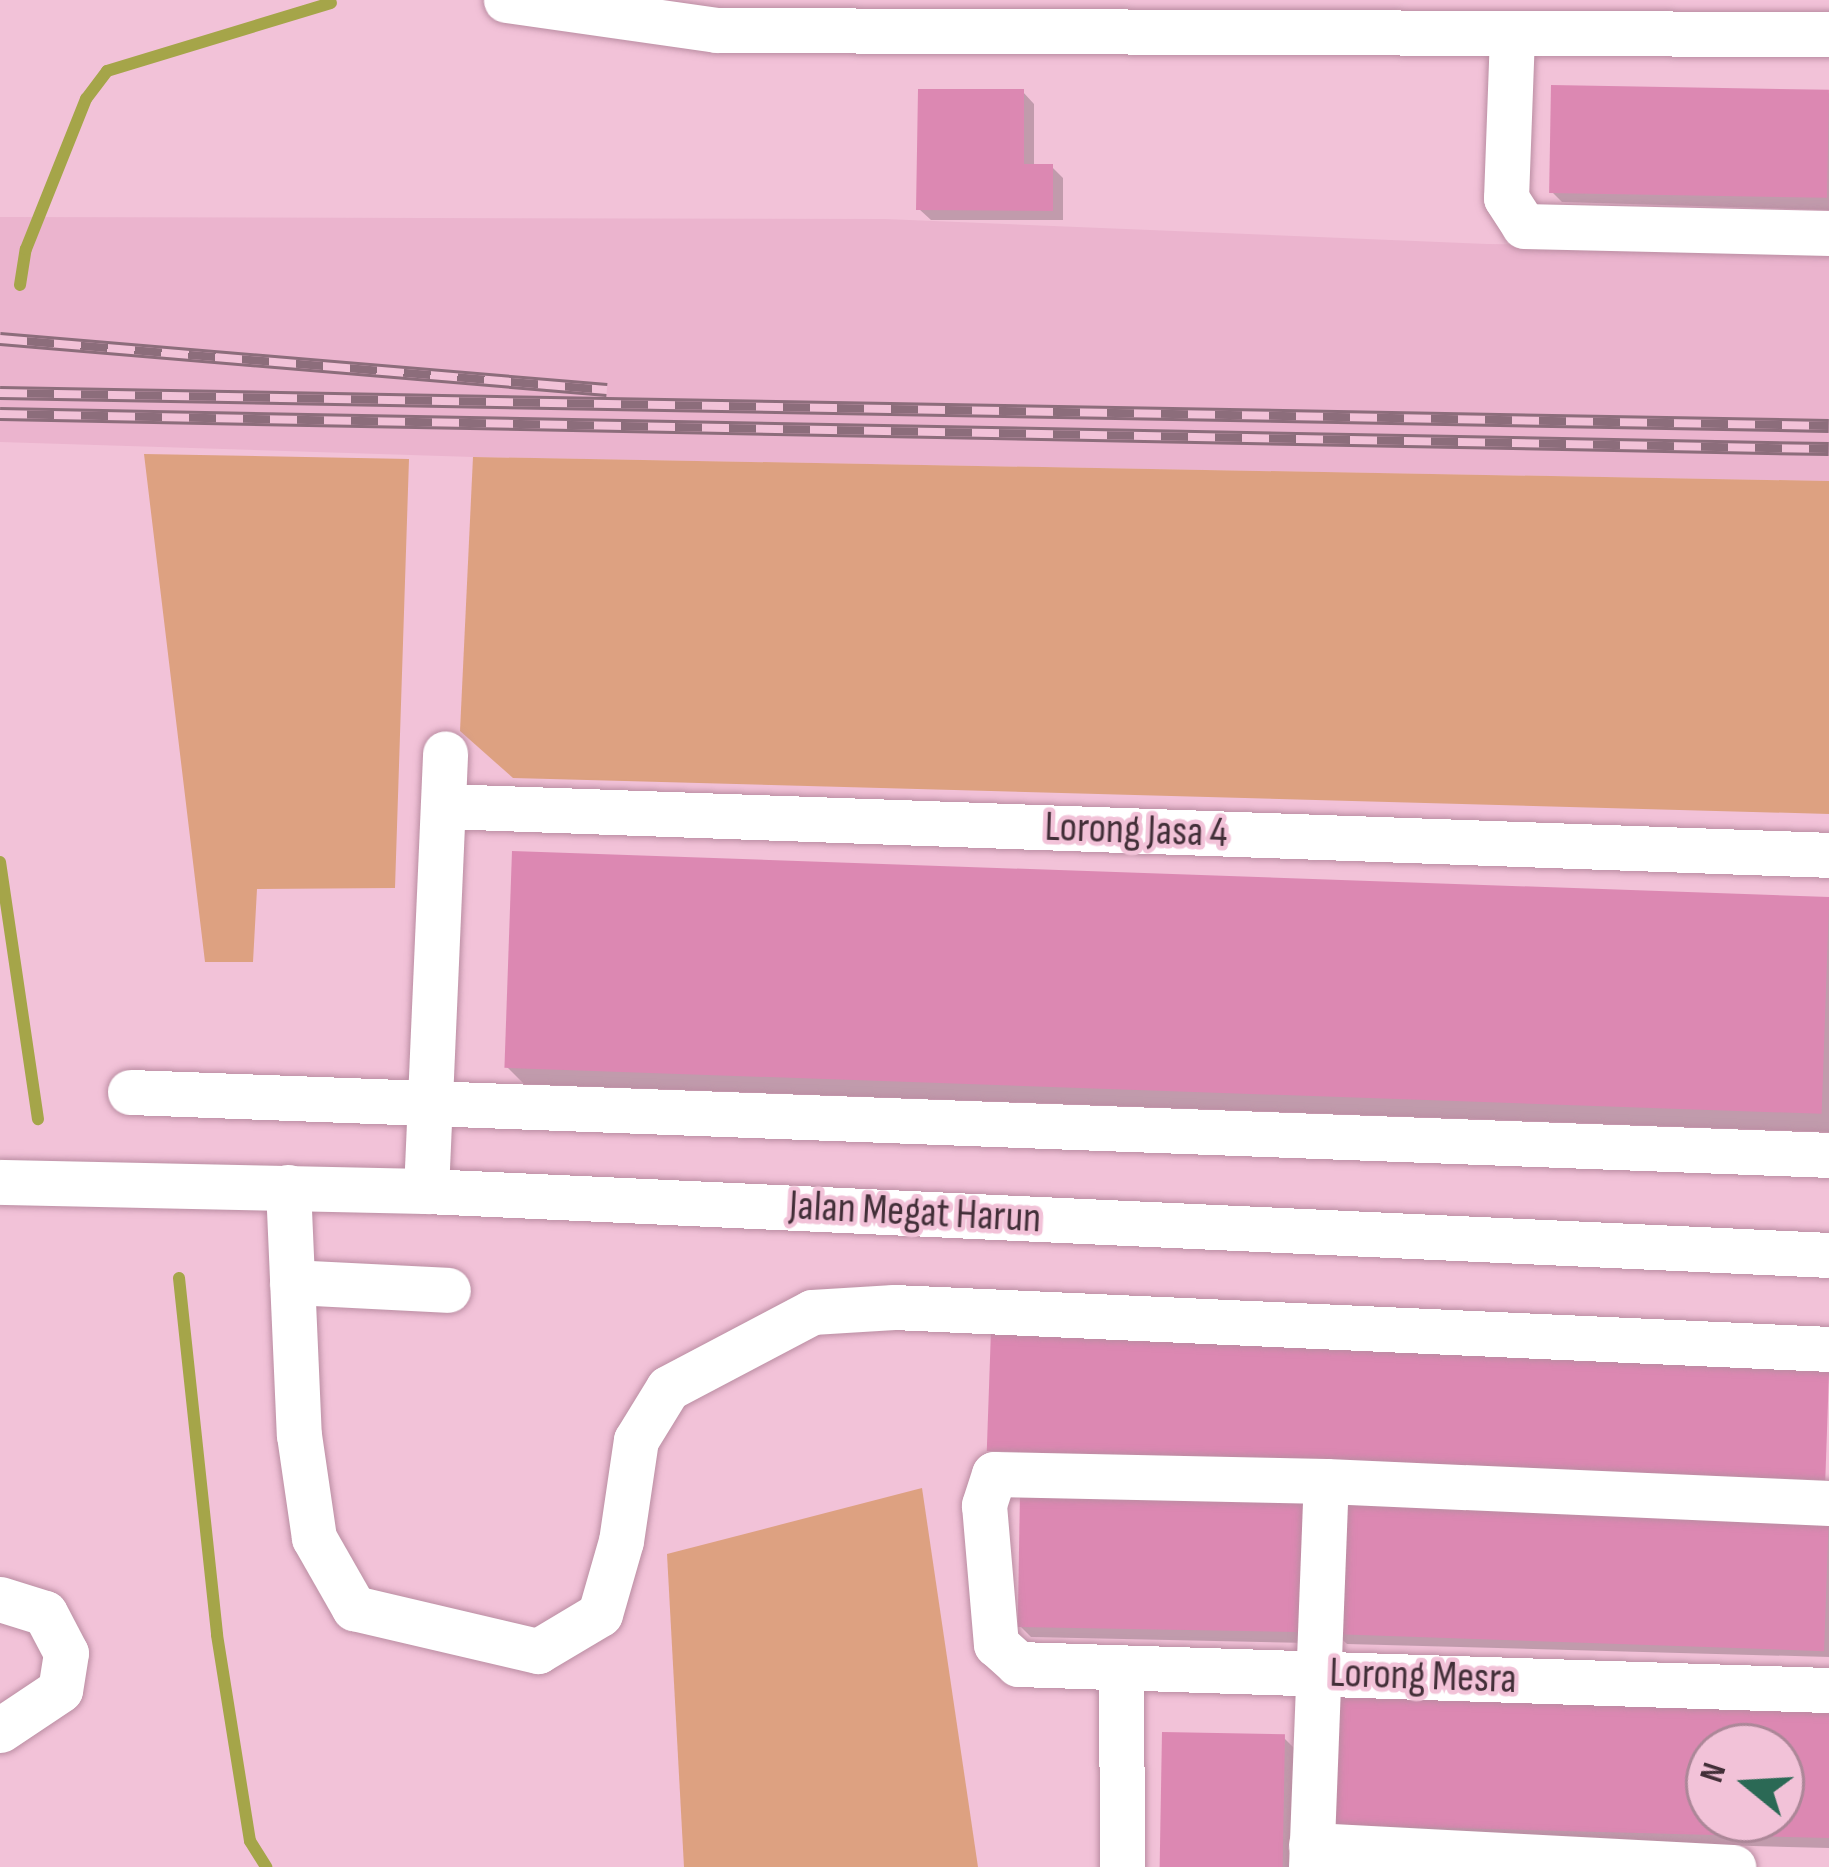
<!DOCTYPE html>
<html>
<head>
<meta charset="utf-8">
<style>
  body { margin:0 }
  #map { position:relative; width:1829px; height:1867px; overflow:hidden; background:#f2c2d8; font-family:"Sofia Sans Condensed",sans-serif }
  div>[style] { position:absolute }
  .built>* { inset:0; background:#ebb4ce }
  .green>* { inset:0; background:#dda181 }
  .shadow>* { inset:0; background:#0003 }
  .stream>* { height:12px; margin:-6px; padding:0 6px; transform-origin:6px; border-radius:6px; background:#a5a549 }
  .building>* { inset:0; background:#dc88b2; transform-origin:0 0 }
  .roads { filter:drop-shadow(0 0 3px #ba8da2) drop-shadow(0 0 3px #ba8da2) }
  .minor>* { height:45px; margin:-22.5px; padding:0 22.5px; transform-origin:22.5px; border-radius:22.5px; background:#fff }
  .rail>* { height:14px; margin-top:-7px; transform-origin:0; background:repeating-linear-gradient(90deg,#f2c2d8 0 27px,#8c6d7b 0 54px); box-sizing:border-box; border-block:3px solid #8c6d7b }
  span { translate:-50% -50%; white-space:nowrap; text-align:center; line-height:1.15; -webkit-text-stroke:9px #f2c2d8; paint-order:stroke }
  .street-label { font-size:42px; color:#422f38 }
  .north { position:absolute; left:1685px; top:1723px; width:120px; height:120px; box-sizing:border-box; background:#f2c2d8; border:3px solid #ac8798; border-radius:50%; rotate:288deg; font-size:33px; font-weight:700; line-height:48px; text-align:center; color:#422f38 }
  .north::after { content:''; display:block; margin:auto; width:42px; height:54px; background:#2b6955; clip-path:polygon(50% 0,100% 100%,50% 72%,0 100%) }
</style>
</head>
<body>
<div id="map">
  <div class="built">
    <i style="clip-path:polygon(0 217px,885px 219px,1487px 244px,1829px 249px,1829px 481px,473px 457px,0 442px)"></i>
  </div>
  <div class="green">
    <i style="clip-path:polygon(144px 454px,409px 459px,395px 888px,257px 889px,253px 962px,205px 962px)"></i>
    <i style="clip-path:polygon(473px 457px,1829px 481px,1829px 814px,513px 778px,460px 731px)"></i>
    <i style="clip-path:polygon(922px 1488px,978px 1867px,684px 1867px,667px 1554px)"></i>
  </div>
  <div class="shadow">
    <i style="clip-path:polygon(1023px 92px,1034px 104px,1034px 167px,1052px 167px,1063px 178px,1063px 220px,931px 220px,919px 209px)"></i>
    <i style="clip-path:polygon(1829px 93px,1829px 210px,1562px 202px,1551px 191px)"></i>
    <i style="clip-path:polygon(1829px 902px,1829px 1132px,524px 1084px,507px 1067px)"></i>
    <i style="clip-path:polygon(1301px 1502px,1309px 1643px,1031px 1637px,1020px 1626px)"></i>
    <i style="clip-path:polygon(1829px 1518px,1829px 1657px,1347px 1644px,1335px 1633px)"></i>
    <i style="clip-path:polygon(evenodd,1829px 1709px,1829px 1848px,1344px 1835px,1829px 1709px,1709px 1747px,1781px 1747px,1781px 1819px,1709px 1819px,1709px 1747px)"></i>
    <i style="clip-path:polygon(1284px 1738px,1295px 1749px,1292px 1867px,1161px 1867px)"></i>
  </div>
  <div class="stream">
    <i style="left:20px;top:285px;width:36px;rotate:-81deg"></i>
    <i style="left:26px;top:249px;width:162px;rotate:-68.2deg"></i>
    <i style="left:86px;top:99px;width:35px;rotate:-53deg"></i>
    <i style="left:107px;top:71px;width:234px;rotate:-16.9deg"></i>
    <i style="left:0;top:862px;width:260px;rotate:81.6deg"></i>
    <i style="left:179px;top:1278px;width:359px;rotate:83.9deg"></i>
    <i style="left:217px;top:1635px;width:209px;rotate:80.9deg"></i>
    <i style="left:250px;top:1841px;width:31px;rotate:58deg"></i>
  </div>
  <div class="building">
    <i style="left:1551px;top:85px;width:278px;height:108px;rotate:1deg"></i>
    <i style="clip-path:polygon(918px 89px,1024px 89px,1024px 164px,1053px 164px,1053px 211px,916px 210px)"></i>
    <i style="left:512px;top:851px;width:1318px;height:217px;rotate:2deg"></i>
    <i style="left:991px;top:1330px;width:839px;height:121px;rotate:2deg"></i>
    <i style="left:1020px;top:1493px;width:283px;height:134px;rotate:1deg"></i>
    <i style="left:1336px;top:1502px;width:493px;height:132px;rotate:2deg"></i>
    <i style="clip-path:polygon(evenodd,1334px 1693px,1829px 1706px,1829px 1838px,1330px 1825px,1334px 1693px,1709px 1747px,1781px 1747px,1781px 1819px,1709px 1819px,1709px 1747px)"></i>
    <i style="left:1162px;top:1732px;width:123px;height:135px;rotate:1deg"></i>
  </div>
  <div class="roads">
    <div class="minor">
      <i style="left:506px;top:0;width:212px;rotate:8.1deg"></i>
      <i style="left:716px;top:30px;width:1113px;rotate:0.21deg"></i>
      <i style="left:1512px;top:35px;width:163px;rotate:92.1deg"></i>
      <i style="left:1506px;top:198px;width:33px;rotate:57deg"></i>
      <i style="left:1524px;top:226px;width:305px;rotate:1.3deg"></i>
      <i style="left:443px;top:806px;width:1387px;rotate:2.02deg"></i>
      <i style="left:130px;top:1092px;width:1700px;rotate:2.12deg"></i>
      <i style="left:0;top:1182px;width:426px;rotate:1.2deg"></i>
      <i style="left:426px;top:1191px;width:1404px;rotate:2.61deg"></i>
      <i style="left:288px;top:1187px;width:248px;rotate:87.5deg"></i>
      <i style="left:299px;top:1435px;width:104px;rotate:81.7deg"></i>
      <i style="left:314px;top:1538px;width:81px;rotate:60.3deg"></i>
      <i style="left:354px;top:1608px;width:189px;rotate:13.2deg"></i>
      <i style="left:538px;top:1651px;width:72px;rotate:-30.8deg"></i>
      <i style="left:600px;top:1614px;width:76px;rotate:-74deg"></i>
      <i style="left:621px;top:1541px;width:102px;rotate:-81.6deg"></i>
      <i style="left:636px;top:1440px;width:61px;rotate:-58.4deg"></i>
      <i style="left:668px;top:1388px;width:163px;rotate:-27.8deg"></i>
      <i style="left:812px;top:1312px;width:82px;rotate:-3.5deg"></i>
      <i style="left:894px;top:1307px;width:936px;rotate:2.57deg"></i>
      <i style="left:426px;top:1191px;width:438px;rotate:-87.5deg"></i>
      <i style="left:292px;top:1282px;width:156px;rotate:2.9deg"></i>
      <i style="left:1829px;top:1503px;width:503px;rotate:-177.5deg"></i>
      <i style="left:1326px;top:1481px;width:332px;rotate:-178.8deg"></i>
      <i style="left:994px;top:1474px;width:33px;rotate:108deg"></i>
      <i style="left:984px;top:1505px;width:140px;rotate:85.1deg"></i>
      <i style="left:996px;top:1644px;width:30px;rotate:42deg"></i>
      <i style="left:1018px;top:1664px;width:811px;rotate:1.84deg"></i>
      <i style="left:0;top:1599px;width:47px;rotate:17.3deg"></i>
      <i style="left:45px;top:1613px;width:45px;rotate:62.3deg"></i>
      <i style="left:66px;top:1653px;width:37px;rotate:99deg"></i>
      <i style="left:60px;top:1690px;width:72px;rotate:146.3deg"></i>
      <i style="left:1121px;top:1668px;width:199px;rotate:89.7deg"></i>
      <i style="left:1311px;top:1845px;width:423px;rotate:3deg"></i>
      <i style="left:1311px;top:1867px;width:386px;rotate:-87.8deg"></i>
    </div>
  </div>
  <div class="rail">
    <i style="left:0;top:339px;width:609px;rotate:4.8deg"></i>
    <i style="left:0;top:393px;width:1829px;rotate:1.03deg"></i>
    <i style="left:0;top:414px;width:1829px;rotate:1.1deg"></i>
  </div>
  <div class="street-label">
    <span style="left:1136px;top:831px;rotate:2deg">Lorong Jasa 4</span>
    <span style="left:915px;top:1213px;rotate:3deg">Jalan Megat Harun</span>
    <span style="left:1423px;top:1677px;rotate:2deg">Lorong Mesra</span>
  </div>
  <div class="north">N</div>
</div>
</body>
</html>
